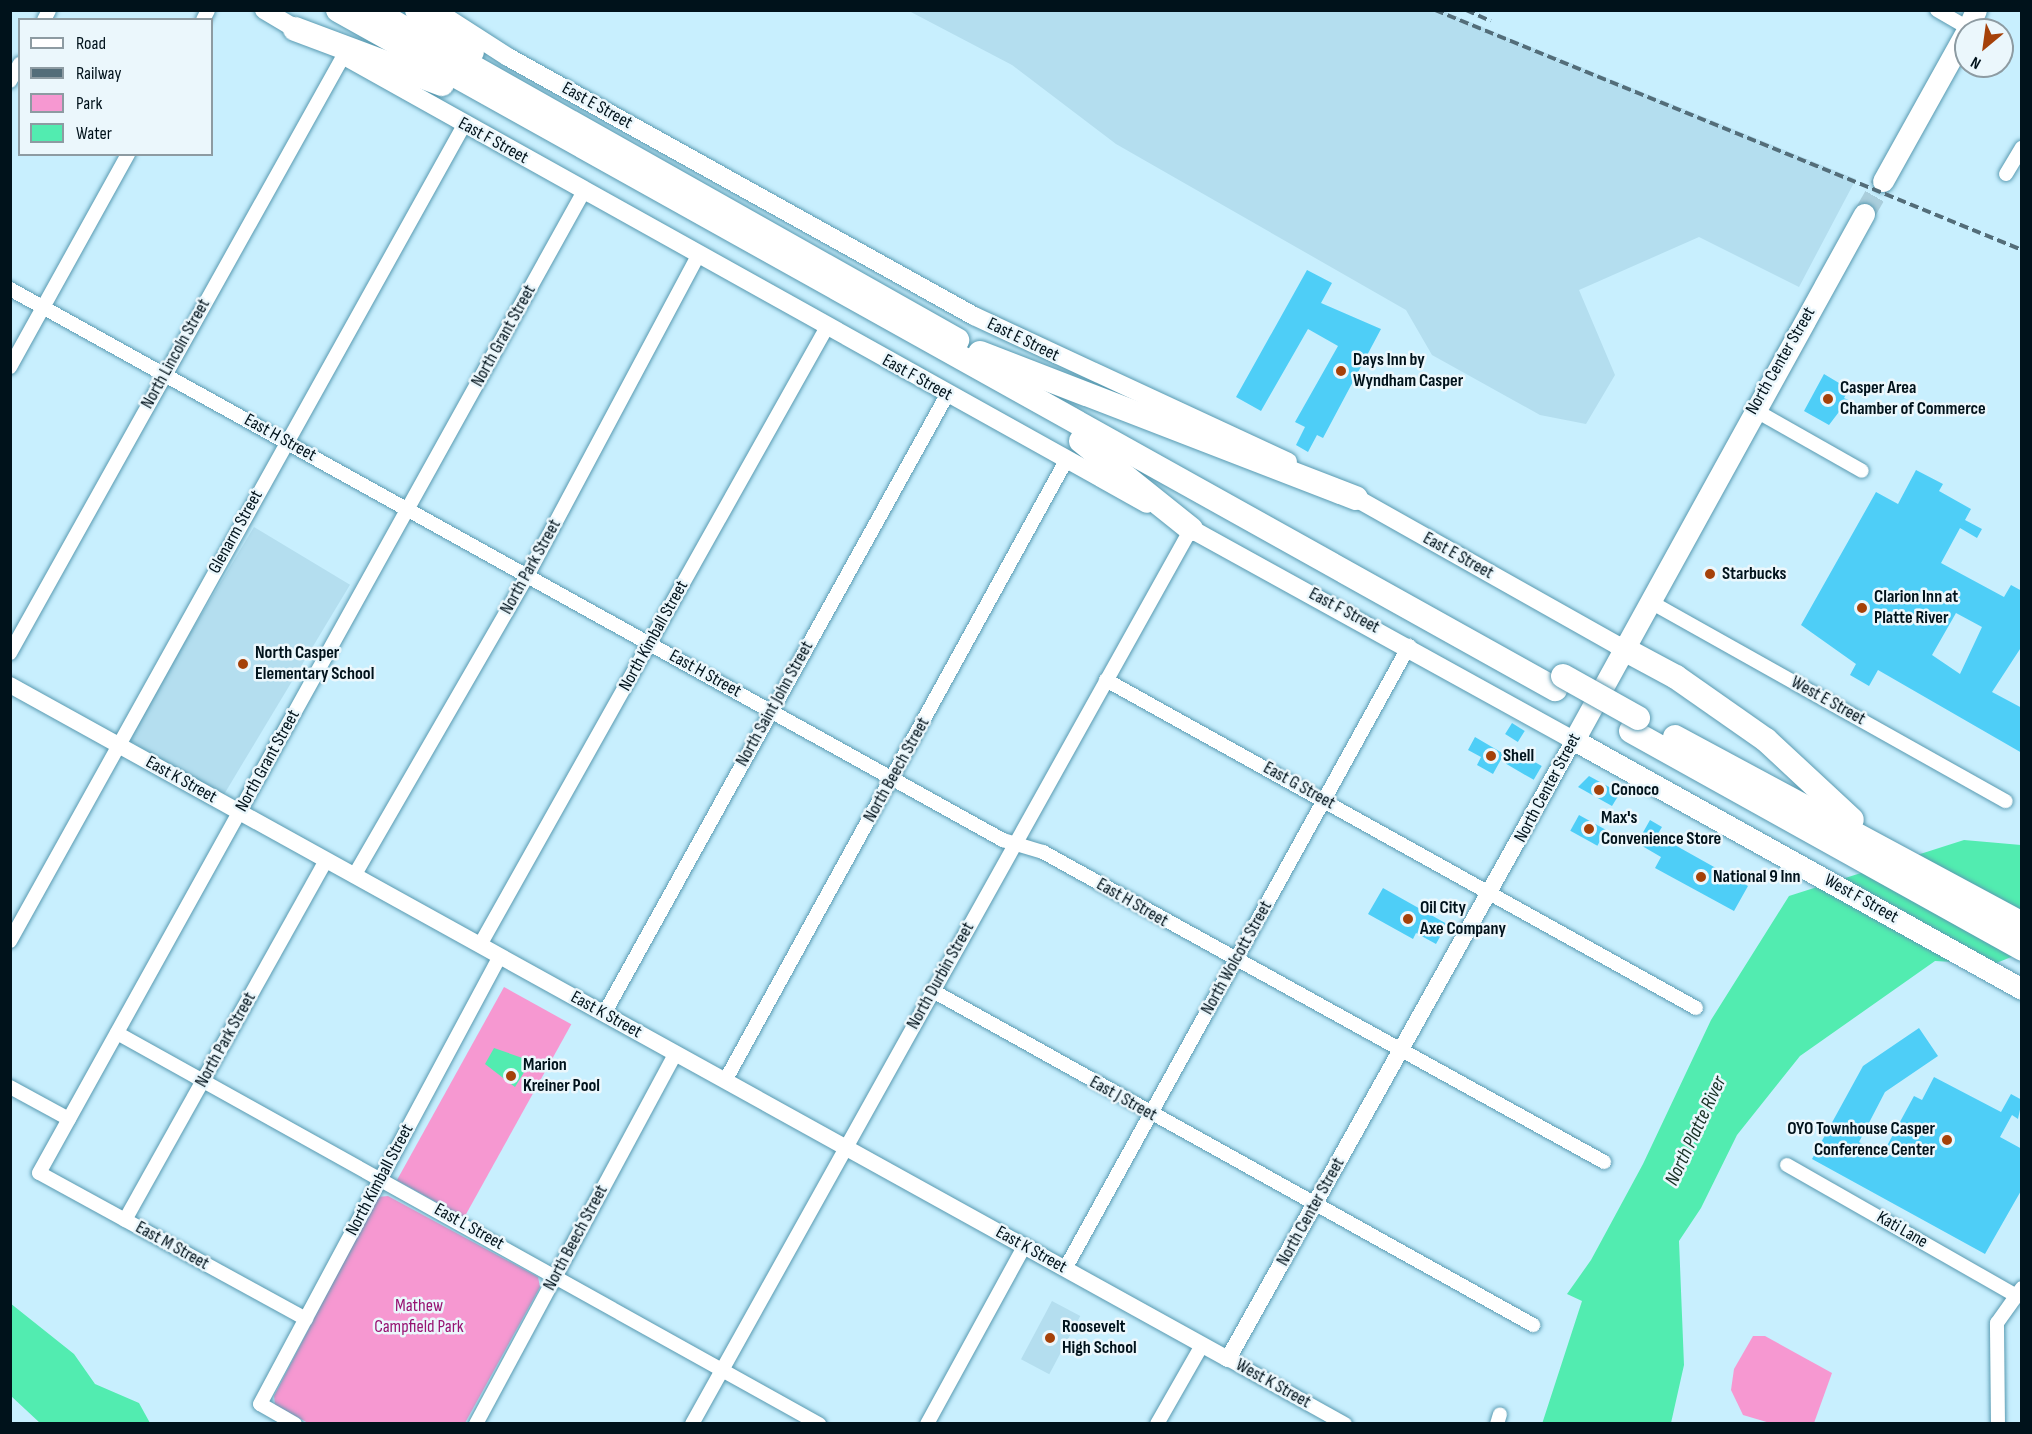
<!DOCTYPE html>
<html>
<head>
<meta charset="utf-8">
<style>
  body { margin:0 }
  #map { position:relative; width:2032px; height:1434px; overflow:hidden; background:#c8effe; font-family:"Sofia Sans Condensed",sans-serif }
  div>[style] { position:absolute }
  .built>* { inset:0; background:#b4deef; transform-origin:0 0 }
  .green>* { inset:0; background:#f698d1; transform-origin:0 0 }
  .water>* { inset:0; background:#52ecb0 }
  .building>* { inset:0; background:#4ecef7; transform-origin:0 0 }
  .primary-tunnel>* { height:21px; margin-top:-10.5px; transform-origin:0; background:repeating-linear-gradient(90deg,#aacedc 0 21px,transparent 0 31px) }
  .roads { filter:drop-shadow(0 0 2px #599ab1) drop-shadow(0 0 2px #599ab1) }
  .minor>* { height:14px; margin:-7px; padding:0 7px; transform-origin:7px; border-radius:7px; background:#fff }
  .tertiary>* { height:16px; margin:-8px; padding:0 8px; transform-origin:8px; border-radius:8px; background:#fff }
  .secondary>* { height:18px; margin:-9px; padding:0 9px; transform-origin:9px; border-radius:9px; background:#fff }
  .primary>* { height:21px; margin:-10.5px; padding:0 10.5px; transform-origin:10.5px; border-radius:10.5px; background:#fff }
  .motorway>* { height:24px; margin:-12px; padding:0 12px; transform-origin:12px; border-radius:12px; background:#fff }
  .rail>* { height:4px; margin-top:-2px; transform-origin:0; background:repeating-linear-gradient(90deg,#536d79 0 9px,transparent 0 13.5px) }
  .bridges { filter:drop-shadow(0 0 2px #599ab1) drop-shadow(0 0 2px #599ab1) }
  .motorway-bridge>* { height:24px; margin:-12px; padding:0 12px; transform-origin:12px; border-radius:12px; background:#fff }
  .dots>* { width:16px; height:16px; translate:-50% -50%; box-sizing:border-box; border:3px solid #ebf7fc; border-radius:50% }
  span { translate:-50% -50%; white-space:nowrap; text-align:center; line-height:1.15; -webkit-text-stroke:5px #ebf7fc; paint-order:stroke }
  .street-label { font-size:18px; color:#00121b }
  .poi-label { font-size:18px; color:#00121b; font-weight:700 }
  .left { translate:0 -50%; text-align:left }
  .right { translate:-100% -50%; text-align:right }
  .park-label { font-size:18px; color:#971272 }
  .water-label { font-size:20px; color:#172f24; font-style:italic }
  .frame { position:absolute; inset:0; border:12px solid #00121b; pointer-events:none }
  .legend { position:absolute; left:18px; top:18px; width:195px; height:138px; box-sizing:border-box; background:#ebf7fc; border:2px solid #8d9ba2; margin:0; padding:8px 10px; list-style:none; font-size:18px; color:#00121b }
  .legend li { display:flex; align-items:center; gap:12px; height:30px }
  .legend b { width:30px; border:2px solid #8d9ba2 }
  .north { position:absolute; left:1954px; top:18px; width:60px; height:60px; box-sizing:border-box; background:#ebf7fc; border:2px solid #8d9ba2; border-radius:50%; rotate:209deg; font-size:16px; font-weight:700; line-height:24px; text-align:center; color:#00121b }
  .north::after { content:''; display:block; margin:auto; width:21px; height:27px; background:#a54109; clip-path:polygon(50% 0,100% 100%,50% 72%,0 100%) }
</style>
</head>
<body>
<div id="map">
  <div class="built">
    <i style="clip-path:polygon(909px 11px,1443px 11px,1856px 179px,1799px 287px,1699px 237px,1579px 290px,1615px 375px,1586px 424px,1540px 415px,1432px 355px,1406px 310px,1116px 144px,1012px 65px)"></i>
    <i style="left:254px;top:527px;width:112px;height:247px;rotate:31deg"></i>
    <i style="left:1052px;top:1301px;width:32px;height:66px;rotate:28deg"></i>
  </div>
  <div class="green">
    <i style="left:504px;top:987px;width:77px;height:221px;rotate:29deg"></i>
    <i style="clip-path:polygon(388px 1196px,538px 1277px,540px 1287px,465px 1423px,308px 1423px,275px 1405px,274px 1396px,377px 1197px)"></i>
    <i style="clip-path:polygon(1753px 1336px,1765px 1336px,1832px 1373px,1814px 1423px,1770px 1423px,1743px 1415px,1731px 1390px,1734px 1369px)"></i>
  </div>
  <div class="water">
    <i style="clip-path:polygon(1964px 840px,2021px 845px,2021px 953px,1994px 964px,1935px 961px,1800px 1056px,1737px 1135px,1701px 1208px,1679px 1241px,1684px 1365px,1671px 1423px,1542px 1424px,1582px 1301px,1567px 1294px,1591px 1260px,1643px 1164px,1711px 1020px,1789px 896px)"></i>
    <i style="clip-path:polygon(494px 1048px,531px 1061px,515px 1087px,485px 1064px)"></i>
    <i style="clip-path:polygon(10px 1303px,74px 1354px,95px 1384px,139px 1403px,150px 1423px,40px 1423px,11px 1396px)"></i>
  </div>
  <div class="building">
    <i style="clip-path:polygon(1307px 270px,1332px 283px,1321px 303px,1381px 329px,1323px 438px,1317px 435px,1308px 452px,1296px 445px,1305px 427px,1295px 422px,1338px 346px,1308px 329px,1261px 411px,1236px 397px)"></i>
    <i style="clip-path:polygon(1824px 374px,1849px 389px,1844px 398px,1848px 400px,1829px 425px,1804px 411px)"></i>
    <i style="clip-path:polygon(evenodd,1916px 470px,1943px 484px,1939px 491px,1971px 509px,1965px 520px,1982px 529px,1977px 538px,1960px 528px,1941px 563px,2004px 597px,2011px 585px,2022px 591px,2022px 646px,1992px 692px,2022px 708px,2022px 753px,1878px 670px,1869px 686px,1850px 675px,1856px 664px,1801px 625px,1876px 492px,1898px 504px,1916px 470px,1956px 613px,1982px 627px,1960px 674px,1932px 655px,1956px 613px)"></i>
    <i style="left:1512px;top:723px;width:15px;height:13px;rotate:32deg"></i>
    <i style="clip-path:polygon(1475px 737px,1504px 754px,1493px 774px,1477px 765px,1481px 757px,1468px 750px)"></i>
    <i style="left:1514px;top:750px;width:32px;height:16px;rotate:30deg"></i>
    <i style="clip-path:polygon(1589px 776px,1620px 793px,1612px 806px,1578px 787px)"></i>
    <i style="left:1579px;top:815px;width:31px;height:18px;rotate:29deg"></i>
    <i style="clip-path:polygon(1650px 820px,1662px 827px,1657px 835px,1748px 886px,1734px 911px,1655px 868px,1661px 857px,1637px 843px)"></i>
    <i style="clip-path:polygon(1383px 888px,1447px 924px,1436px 944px,1416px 933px,1413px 939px,1368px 914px)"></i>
    <i style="clip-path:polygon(1919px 1028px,1938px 1056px,1885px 1092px,1859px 1142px,1882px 1155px,1914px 1096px,1922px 1100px,1934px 1077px,2001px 1112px,2011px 1094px,2022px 1100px,2018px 1119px,2012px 1115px,2000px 1137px,2022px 1149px,2022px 1189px,1985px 1254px,1812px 1159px,1863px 1066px)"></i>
  </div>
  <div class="primary-tunnel">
    <i style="left:1864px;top:214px;width:38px;rotate:-60deg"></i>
  </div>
  <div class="roads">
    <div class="minor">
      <i style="left:1937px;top:10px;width:36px;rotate:30deg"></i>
      <i style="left:44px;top:20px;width:11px;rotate:-63deg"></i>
      <i style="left:203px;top:20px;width:11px;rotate:-63deg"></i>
      <i style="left:10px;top:81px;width:20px;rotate:-60deg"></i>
      <i style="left:2006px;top:174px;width:31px;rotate:-59deg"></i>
      <i style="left:10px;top:289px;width:1136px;rotate:29.03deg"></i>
      <i style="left:1003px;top:840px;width:42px;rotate:16.7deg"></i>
      <i style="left:1043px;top:852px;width:641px;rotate:28.92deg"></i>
      <i style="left:10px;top:367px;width:244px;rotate:-61deg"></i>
      <i style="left:1753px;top:409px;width:125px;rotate:29.6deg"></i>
      <i style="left:1649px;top:601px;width:409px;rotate:29.3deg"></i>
      <i style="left:10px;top:653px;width:685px;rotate:-60.82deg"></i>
      <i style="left:1106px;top:680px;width:675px;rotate:29.07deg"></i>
      <i style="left:354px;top:876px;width:346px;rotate:-60deg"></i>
      <i style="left:527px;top:576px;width:365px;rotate:-61.9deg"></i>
      <i style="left:10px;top:941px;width:934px;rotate:-60.91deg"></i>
      <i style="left:480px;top:945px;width:709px;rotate:-60.69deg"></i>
      <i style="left:933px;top:991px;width:687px;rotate:29.1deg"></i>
      <i style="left:604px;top:1014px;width:708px;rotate:-61.01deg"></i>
      <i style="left:117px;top:1033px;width:804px;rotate:29.12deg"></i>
      <i style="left:725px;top:1081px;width:710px;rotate:-61.2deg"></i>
      <i style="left:10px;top:1087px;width:67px;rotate:28.5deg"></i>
      <i style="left:1787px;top:1165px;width:265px;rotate:29.7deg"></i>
      <i style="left:125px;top:1220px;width:412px;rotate:-60.8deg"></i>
      <i style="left:1065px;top:1269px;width:712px;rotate:-61.09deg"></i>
      <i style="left:306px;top:1319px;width:304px;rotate:-151.3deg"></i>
      <i style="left:39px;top:1173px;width:1123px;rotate:-60.97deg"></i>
      <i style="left:1228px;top:1359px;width:134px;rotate:29.1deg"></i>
      <i style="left:295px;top:1424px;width:40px;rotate:-150.3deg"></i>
      <i style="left:260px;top:1404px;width:508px;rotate:-61.82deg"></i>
      <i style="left:476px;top:1424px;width:421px;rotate:-61.7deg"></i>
      <i style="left:692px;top:1424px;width:1025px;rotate:-60.86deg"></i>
      <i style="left:927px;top:1424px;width:202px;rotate:-61.3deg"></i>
      <i style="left:1157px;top:1424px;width:91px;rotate:-60.3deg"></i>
      <i style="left:1497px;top:1424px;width:10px;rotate:-73deg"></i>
      <i style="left:1998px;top:1424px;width:101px;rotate:-90.6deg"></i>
      <i style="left:1997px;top:1323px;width:43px;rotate:-54.5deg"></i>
    </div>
    <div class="tertiary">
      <i style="left:10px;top:685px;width:1392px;rotate:28.96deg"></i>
      <i style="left:1228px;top:1359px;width:709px;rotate:-60.8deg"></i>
    </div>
    <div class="secondary">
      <i style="left:264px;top:10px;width:49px;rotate:30.8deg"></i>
      <i style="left:435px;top:10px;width:87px;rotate:32.8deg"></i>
      <i style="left:508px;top:57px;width:533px;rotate:29.07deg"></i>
      <i style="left:974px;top:316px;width:346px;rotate:24.9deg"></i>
      <i style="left:346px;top:57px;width:917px;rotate:29.16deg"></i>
      <i style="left:1347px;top:493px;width:316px;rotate:29.4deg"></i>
      <i style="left:1182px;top:524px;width:448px;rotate:28.9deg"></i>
    </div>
    <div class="primary">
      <i style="left:1967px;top:30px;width:22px;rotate:-66deg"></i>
      <i style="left:1883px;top:181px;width:171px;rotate:-60.9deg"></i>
      <i style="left:1864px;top:214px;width:601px;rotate:118.87deg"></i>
      <i style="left:1574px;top:740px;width:513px;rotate:29.07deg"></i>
    </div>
    <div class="motorway">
      <i style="left:338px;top:10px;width:1394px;rotate:29.16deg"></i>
      <i style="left:372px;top:10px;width:672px;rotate:29.43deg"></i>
      <i style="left:417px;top:10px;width:69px;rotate:37.4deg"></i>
      <i style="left:295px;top:29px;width:157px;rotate:20.5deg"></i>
      <i style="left:980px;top:353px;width:403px;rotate:21.1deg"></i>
      <i style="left:1081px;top:441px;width:141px;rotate:38.7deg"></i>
      <i style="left:1622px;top:648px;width:61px;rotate:28.2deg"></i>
      <i style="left:1676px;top:677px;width:110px;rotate:35deg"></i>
      <i style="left:1766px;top:740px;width:117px;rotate:42.9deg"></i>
      <i style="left:1631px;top:731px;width:448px;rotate:29.1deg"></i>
      <i style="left:1675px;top:737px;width:394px;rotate:28.3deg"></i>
    </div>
  </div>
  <div class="rail">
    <i style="left:1435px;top:10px;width:634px;rotate:22.24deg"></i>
    <i style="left:1466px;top:10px;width:27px;rotate:24deg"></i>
  </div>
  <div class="bridges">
    <div class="motorway-bridge">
      <i style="left:1563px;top:676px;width:86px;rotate:29.2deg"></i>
    </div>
  </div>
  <div class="dots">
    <i style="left:1341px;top:371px;background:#a54109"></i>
    <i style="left:1828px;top:399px;background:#a54109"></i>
    <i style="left:1710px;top:574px;background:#a54109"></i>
    <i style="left:1862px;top:608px;background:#a54109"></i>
    <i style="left:243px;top:664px;background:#a54109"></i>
    <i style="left:1491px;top:756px;background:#a54109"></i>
    <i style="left:1599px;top:790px;background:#a54109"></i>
    <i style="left:1589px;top:829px;background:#a54109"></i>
    <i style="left:1701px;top:877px;background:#a54109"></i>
    <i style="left:1408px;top:919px;background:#a54109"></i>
    <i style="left:511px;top:1076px;background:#a54109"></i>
    <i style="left:1947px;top:1140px;background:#a54109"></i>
    <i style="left:1050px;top:1338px;background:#a54109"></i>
  </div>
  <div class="street-label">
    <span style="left:597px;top:106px;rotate:29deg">East E Street</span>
    <span style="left:493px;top:141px;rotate:29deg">East F Street</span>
    <span style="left:504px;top:336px;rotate:-61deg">North Grant Street</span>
    <span style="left:1023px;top:340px;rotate:26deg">East E Street</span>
    <span style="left:176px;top:354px;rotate:-61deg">North Lincoln Street</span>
    <span style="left:1781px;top:361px;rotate:-60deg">North Center Street</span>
    <span style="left:917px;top:378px;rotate:29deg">East F Street</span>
    <span style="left:280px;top:438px;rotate:29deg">East H Street</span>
    <span style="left:236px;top:532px;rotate:-61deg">Glenarm Street</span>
    <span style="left:1458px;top:556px;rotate:29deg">East E Street</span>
    <span style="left:531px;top:567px;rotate:-61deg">North Park Street</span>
    <span style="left:1344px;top:611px;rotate:28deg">East F Street</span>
    <span style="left:654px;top:636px;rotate:-61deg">North Kimball Street</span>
    <span style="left:705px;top:674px;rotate:29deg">East H Street</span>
    <span style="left:1828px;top:701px;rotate:29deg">West E Street</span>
    <span style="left:775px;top:704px;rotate:-61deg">North Saint John Street</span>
    <span style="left:268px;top:761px;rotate:-61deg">North Grant Street</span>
    <span style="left:897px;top:770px;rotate:-61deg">North Beech Street</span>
    <span style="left:181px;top:780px;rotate:29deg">East K Street</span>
    <span style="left:1299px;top:786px;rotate:29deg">East G Street</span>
    <span style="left:1548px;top:788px;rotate:-62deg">North Center Street</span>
    <span style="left:1861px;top:899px;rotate:29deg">West F Street</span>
    <span style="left:1132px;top:903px;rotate:30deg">East H Street</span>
    <span style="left:1237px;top:958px;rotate:-61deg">North Wolcott Street</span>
    <span style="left:941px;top:976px;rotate:-61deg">North Durbin Street</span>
    <span style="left:606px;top:1015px;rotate:29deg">East K Street</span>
    <span style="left:226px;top:1040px;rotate:-61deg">North Park Street</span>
    <span style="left:1123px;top:1099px;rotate:29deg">East J Street</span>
    <span style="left:380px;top:1180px;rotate:-62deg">North Kimball Street</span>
    <span style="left:1311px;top:1212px;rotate:-61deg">North Center Street</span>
    <span style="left:469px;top:1227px;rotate:29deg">East L Street</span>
    <span style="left:1902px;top:1230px;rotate:30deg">Kati Lane</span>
    <span style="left:576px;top:1238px;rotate:-62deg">North Beech Street</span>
    <span style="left:172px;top:1246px;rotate:29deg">East M Street</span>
    <span style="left:1031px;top:1250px;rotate:29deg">East K Street</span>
    <span style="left:1273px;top:1384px;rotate:29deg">West K Street</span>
  </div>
  <div class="poi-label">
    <span class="left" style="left:1353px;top:371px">Days Inn by<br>Wyndham Casper</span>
    <span class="left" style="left:1840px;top:399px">Casper Area<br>Chamber of Commerce</span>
    <span class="left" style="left:1722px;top:574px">Starbucks</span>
    <span class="left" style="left:1874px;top:608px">Clarion Inn at<br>Platte River</span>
    <span class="left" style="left:255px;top:664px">North Casper<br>Elementary School</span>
    <span class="left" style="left:1503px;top:756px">Shell</span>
    <span class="left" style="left:1611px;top:790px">Conoco</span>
    <span class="left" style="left:1601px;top:829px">Max's<br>Convenience Store</span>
    <span class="left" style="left:1713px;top:877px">National 9 Inn</span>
    <span class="left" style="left:1420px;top:919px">Oil City<br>Axe Company</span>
    <span class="left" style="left:523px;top:1076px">Marion<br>Kreiner Pool</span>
    <span class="right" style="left:1935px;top:1140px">OYO Townhouse Casper<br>Conference Center</span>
    <span class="left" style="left:1062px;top:1338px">Roosevelt<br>High School</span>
  </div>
  <div class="park-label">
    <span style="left:419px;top:1317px">Mathew<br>Campfield Park</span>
  </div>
  <div class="water-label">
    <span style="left:1696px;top:1131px;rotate:-65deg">North Platte River</span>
  </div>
  <div class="frame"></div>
  <ul class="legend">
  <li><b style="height:8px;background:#fff"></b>Road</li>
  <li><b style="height:8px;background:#536d79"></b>Railway</li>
  <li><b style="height:16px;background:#f698d1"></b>Park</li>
  <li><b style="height:16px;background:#52ecb0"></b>Water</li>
  </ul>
  <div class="north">N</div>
</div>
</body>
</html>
